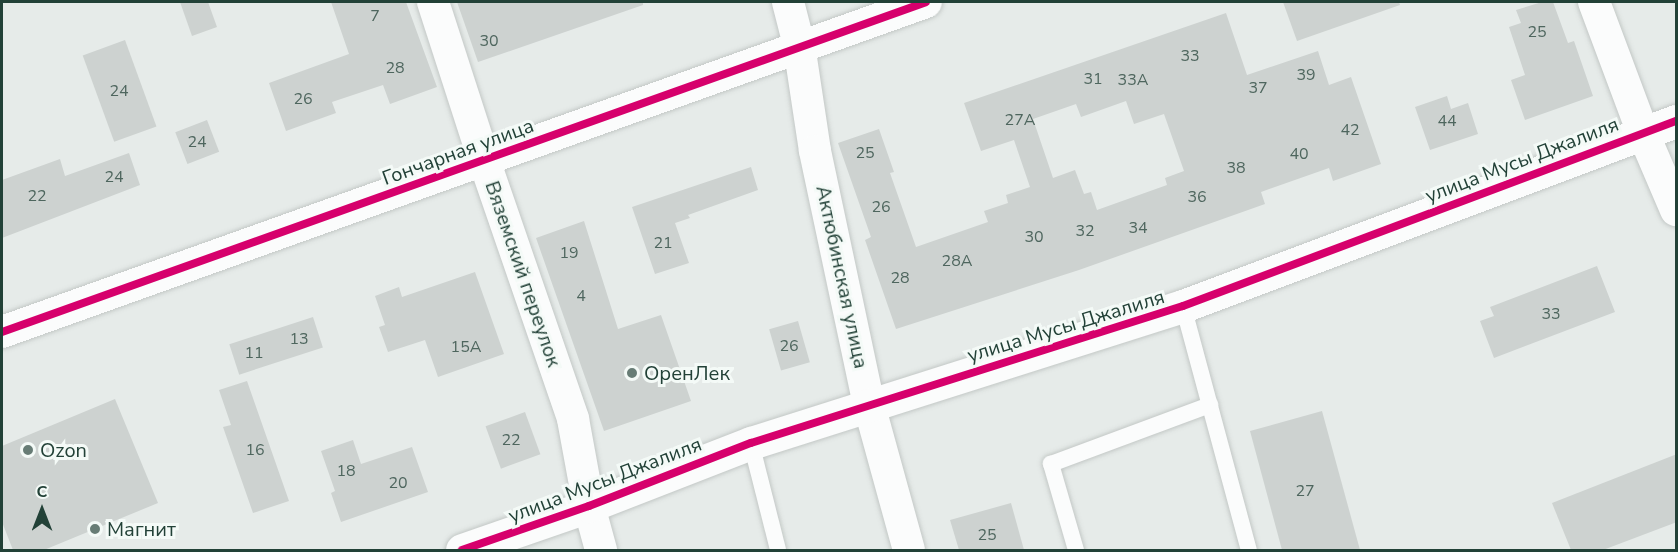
<!DOCTYPE html>
<html>
<head>
<meta charset="utf-8">
<style>
  body { margin:0 }
  #map { position:relative; width:1678px; height:552px; overflow:hidden; background:#e6ebe9; font-family:"Nunito Sans",sans-serif }
  div>[style] { position:absolute }
  .building>* { inset:0; background:#cdd2d0; transform-origin:0 0 }
  .roads { filter:drop-shadow(0 0 2px #c3c8c6) drop-shadow(0 0 2px #c3c8c6) }
  .service>* { height:16px; margin:-8px; padding:0 8px; transform-origin:8px; border-radius:8px; background:#fbfcfc }
  .minor>* { height:32px; margin:-16px; padding:0 16px; transform-origin:16px; border-radius:16px; background:#fbfcfc }
  .tertiary>* { height:33px; margin:-16.5px; padding:0 16.5px; transform-origin:16.5px; border-radius:16.5px; background:#fbfcfc }
  .cycleway>* { height:8px; margin:-4px; padding:0 4px; transform-origin:4px; border-radius:4px; background:#d6006c }
  .dots>* { width:16px; height:16px; translate:-50% -50%; box-sizing:border-box; border:3px solid #f4faf7; border-radius:50% }
  span { translate:-50% -50%; white-space:nowrap; text-align:center; line-height:1.15; -webkit-text-stroke:6px #f4faf7; paint-order:stroke }
  .number-label { font-size:16px; color:#4e665e }
  .number-label span { -webkit-text-stroke-width:0 }
  .street-label { font-size:20px; color:#224137 }
  .poi-label { font-size:20px; color:#224137 }
  .left { translate:0 -50%; text-align:left }
  .frame { position:absolute; inset:0; border:3px solid #224137; pointer-events:none }
  .north { position:absolute; left:12px; top:480px; width:60px; height:60px; -webkit-text-stroke:4px #f4faf7; paint-order:stroke; rotate:0deg; font-size:16px; font-weight:700; line-height:24px; text-align:center; color:#224137 }
  .north::after { content:''; display:block; margin:auto; width:21px; height:27px; background:#224137; clip-path:polygon(50% 0,100% 100%,50% 72%,0 100%) }
</style>
</head>
<body>
<div id="map">
  <div class="building">
    <i style="clip-path:polygon(180px 2px,208px 2px,217px 27px,192px 36px)"></i>
    <i style="clip-path:polygon(331px 2px,406px 2px,437px 87px,390px 104px,383px 85px,332px 102px,336px 113px,286px 131px,269px 83px,349px 54px)"></i>
    <i style="clip-path:polygon(457px 2px,643px 2px,643px 5px,478px 62px)"></i>
    <i style="clip-path:polygon(1283px 2px,1399px 2px,1400px 5px,1297px 41px)"></i>
    <i style="clip-path:polygon(1542px 2px,1553px 2px,1568px 43px,1574px 41px,1593px 96px,1525px 120px,1511px 80px,1525px 75px,1509px 27px,1521px 23px,1516px 10px)"></i>
    <i style="clip-path:polygon(evenodd,1226px 13px,1247px 75px,1318px 51px,1329px 85px,1351px 77px,1381px 164px,1333px 181px,1329px 168px,1261px 192px,1265px 204px,1079px 270px,896px 329px,865px 240px,871px 237px,838px 143px,879px 129px,894px 172px,890px 173px,916px 247px,988px 222px,984px 211px,1008px 203px,1006px 195px,1030px 187px,1014px 140px,981px 151px,964px 103px,1226px 13px,1126px 101px,1134px 124px,1164px 114px,1184px 171px,1165px 178px,1167px 185px,1097px 210px,1091px 192px,1084px 194px,1075px 170px,1053px 178px,1033px 119px,1076px 104px,1081px 117px,1126px 101px)"></i>
    <i style="left:125px;top:40px;width:92px;height:45px;rotate:70deg"></i>
    <i style="clip-path:polygon(1447px 96px,1451px 109px,1468px 103px,1478px 134px,1430px 150px,1415px 107px)"></i>
    <i style="left:207px;top:120px;width:34px;height:34px;rotate:69deg"></i>
    <i style="clip-path:polygon(129px 153px,140px 185px,2px 238px,2px 180px,60px 159px,65px 176px)"></i>
    <i style="clip-path:polygon(751px 167px,758px 190px,688px 215px,690px 218px,675px 223px,689px 263px,655px 274px,632px 207px)"></i>
    <i style="clip-path:polygon(584px 221px,618px 329px,661px 315px,691px 401px,604px 431px,536px 238px)"></i>
    <i style="clip-path:polygon(1597px 266px,1615px 312px,1494px 358px,1480px 321px,1494px 316px,1490px 307px)"></i>
    <i style="clip-path:polygon(475px 272px,504px 354px,438px 377px,425px 340px,388px 352px,379px 327px,385px 325px,375px 296px,399px 287px,402px 297px)"></i>
    <i style="left:313px;top:317px;width:32px;height:88px;rotate:72deg"></i>
    <i style="left:798px;top:321px;width:43px;height:30px;rotate:74deg"></i>
    <i style="clip-path:polygon(247px 381px,289px 501px,253px 513px,223px 427px,231px 425px,219px 390px)"></i>
    <i style="clip-path:polygon(115px 399px,158px 503px,44px 550px,13px 550px,2px 522px,2px 446px)"></i>
    <i style="clip-path:polygon(1322px 411px,1360px 550px,1282px 550px,1250px 431px)"></i>
    <i style="left:525px;top:412px;width:45px;height:42px;rotate:70deg"></i>
    <i style="clip-path:polygon(353px 440px,361px 464px,412px 447px,428px 492px,341px 522px,331px 493px,335px 491px,321px 451px)"></i>
    <i style="clip-path:polygon(1677px 454px,1677px 522px,1603px 550px,1571px 550px,1552px 503px)"></i>
    <i style="clip-path:polygon(1011px 503px,1024px 550px,959px 550px,950px 520px)"></i>
  </div>
  <div class="roads">
    <div class="service">
      <i style="left:1183px;top:306px;width:253px;rotate:74.9deg"></i>
      <i style="left:751px;top:443px;width:110px;rotate:75.8deg"></i>
      <i style="left:1076px;top:550px;width:90px;rotate:-106.2deg"></i>
      <i style="left:1051px;top:464px;width:170px;rotate:-20.4deg"></i>
    </div>
    <div class="minor">
      <i style="left:433px;top:2px;width:166px;rotate:72.1deg"></i>
      <i style="left:484px;top:160px;width:274px;rotate:71deg"></i>
      <i style="left:573px;top:419px;width:88px;rotate:79.6deg"></i>
      <i style="left:589px;top:506px;width:46px;rotate:74.7deg"></i>
      <i style="left:788px;top:2px;width:44px;rotate:75.7deg"></i>
      <i style="left:799px;top:45px;width:107px;rotate:81.4deg"></i>
      <i style="left:815px;top:151px;width:260px;rotate:78deg"></i>
      <i style="left:869px;top:405px;width:150px;rotate:74.6deg"></i>
      <i style="left:1594px;top:2px;width:140px;rotate:69.5deg"></i>
      <i style="left:1643px;top:133px;width:84px;rotate:66.8deg"></i>
      <i style="left:2px;top:332px;width:981px;rotate:-19.65deg"></i>
    </div>
    <div class="tertiary">
      <i style="left:462px;top:550px;width:134px;rotate:-19.1deg"></i>
      <i style="left:589px;top:506px;width:174px;rotate:-21.3deg"></i>
      <i style="left:751px;top:443px;width:453px;rotate:-17.6deg"></i>
      <i style="left:1183px;top:306px;width:527px;rotate:-20.57deg"></i>
    </div>
  </div>
  <div class="cycleway">
    <i style="left:2px;top:332px;width:981px;rotate:-19.65deg"></i>
    <i style="left:462px;top:550px;width:134px;rotate:-19.1deg"></i>
    <i style="left:589px;top:506px;width:174px;rotate:-21.3deg"></i>
    <i style="left:751px;top:443px;width:453px;rotate:-17.6deg"></i>
    <i style="left:1183px;top:306px;width:527px;rotate:-20.57deg"></i>
  </div>
  <div class="dots">
    <i style="left:632px;top:373px;background:#677c75"></i>
    <i style="left:28px;top:450px;background:#677c75"></i>
    <i style="left:95px;top:529px;background:#677c75"></i>
  </div>
  <div class="number-label">
    <span style="left:375px;top:16px">7</span>
    <span style="left:1537px;top:32px">25</span>
    <span style="left:489px;top:41px">30</span>
    <span style="left:1190px;top:56px">33</span>
    <span style="left:395px;top:68px">28</span>
    <span style="left:1306px;top:75px">39</span>
    <span style="left:1093px;top:79px">31</span>
    <span style="left:1133px;top:80px">33А</span>
    <span style="left:1258px;top:88px">37</span>
    <span style="left:119px;top:91px">24</span>
    <span style="left:303px;top:99px">26</span>
    <span style="left:1020px;top:120px">27А</span>
    <span style="left:1447px;top:121px">44</span>
    <span style="left:1350px;top:130px">42</span>
    <span style="left:197px;top:142px">24</span>
    <span style="left:865px;top:153px">25</span>
    <span style="left:1299px;top:154px">40</span>
    <span style="left:1236px;top:168px">38</span>
    <span style="left:114px;top:177px">24</span>
    <span style="left:37px;top:196px">22</span>
    <span style="left:1197px;top:197px">36</span>
    <span style="left:881px;top:207px">26</span>
    <span style="left:1138px;top:228px">34</span>
    <span style="left:1085px;top:231px">32</span>
    <span style="left:1034px;top:237px">30</span>
    <span style="left:663px;top:243px">21</span>
    <span style="left:569px;top:253px">19</span>
    <span style="left:957px;top:261px">28А</span>
    <span style="left:900px;top:278px">28</span>
    <span style="left:581px;top:296px">4</span>
    <span style="left:1551px;top:314px">33</span>
    <span style="left:299px;top:339px">13</span>
    <span style="left:789px;top:346px">26</span>
    <span style="left:466px;top:347px">15А</span>
    <span style="left:254px;top:353px">11</span>
    <span style="left:511px;top:440px">22</span>
    <span style="left:255px;top:450px">16</span>
    <span style="left:346px;top:471px">18</span>
    <span style="left:398px;top:483px">20</span>
    <span style="left:1305px;top:491px">27</span>
    <span style="left:987px;top:535px">25</span>
  </div>
  <div class="street-label">
    <span style="left:458px;top:152px;rotate:-20deg">Гончарная улица</span>
    <span style="left:1522px;top:160px;rotate:-21deg">улица Мусы Джалиля</span>
    <span style="left:523px;top:274px;rotate:71deg">Вяземский переулок</span>
    <span style="left:842px;top:277px;rotate:78deg">Актюбинская улица</span>
    <span style="left:1066px;top:326px;rotate:-17deg">улица Мусы Джалиля</span>
    <span style="left:605px;top:480px;rotate:-21deg">улица Мусы Джалиля</span>
  </div>
  <div class="poi-label">
    <span class="left" style="left:644px;top:373px">ОренЛек</span>
    <span class="left" style="left:40px;top:450px">Ozon</span>
    <span class="left" style="left:107px;top:529px">Магнит</span>
  </div>
  <div class="frame"></div>
  <div class="north">С</div>
</div>
</body>
</html>
